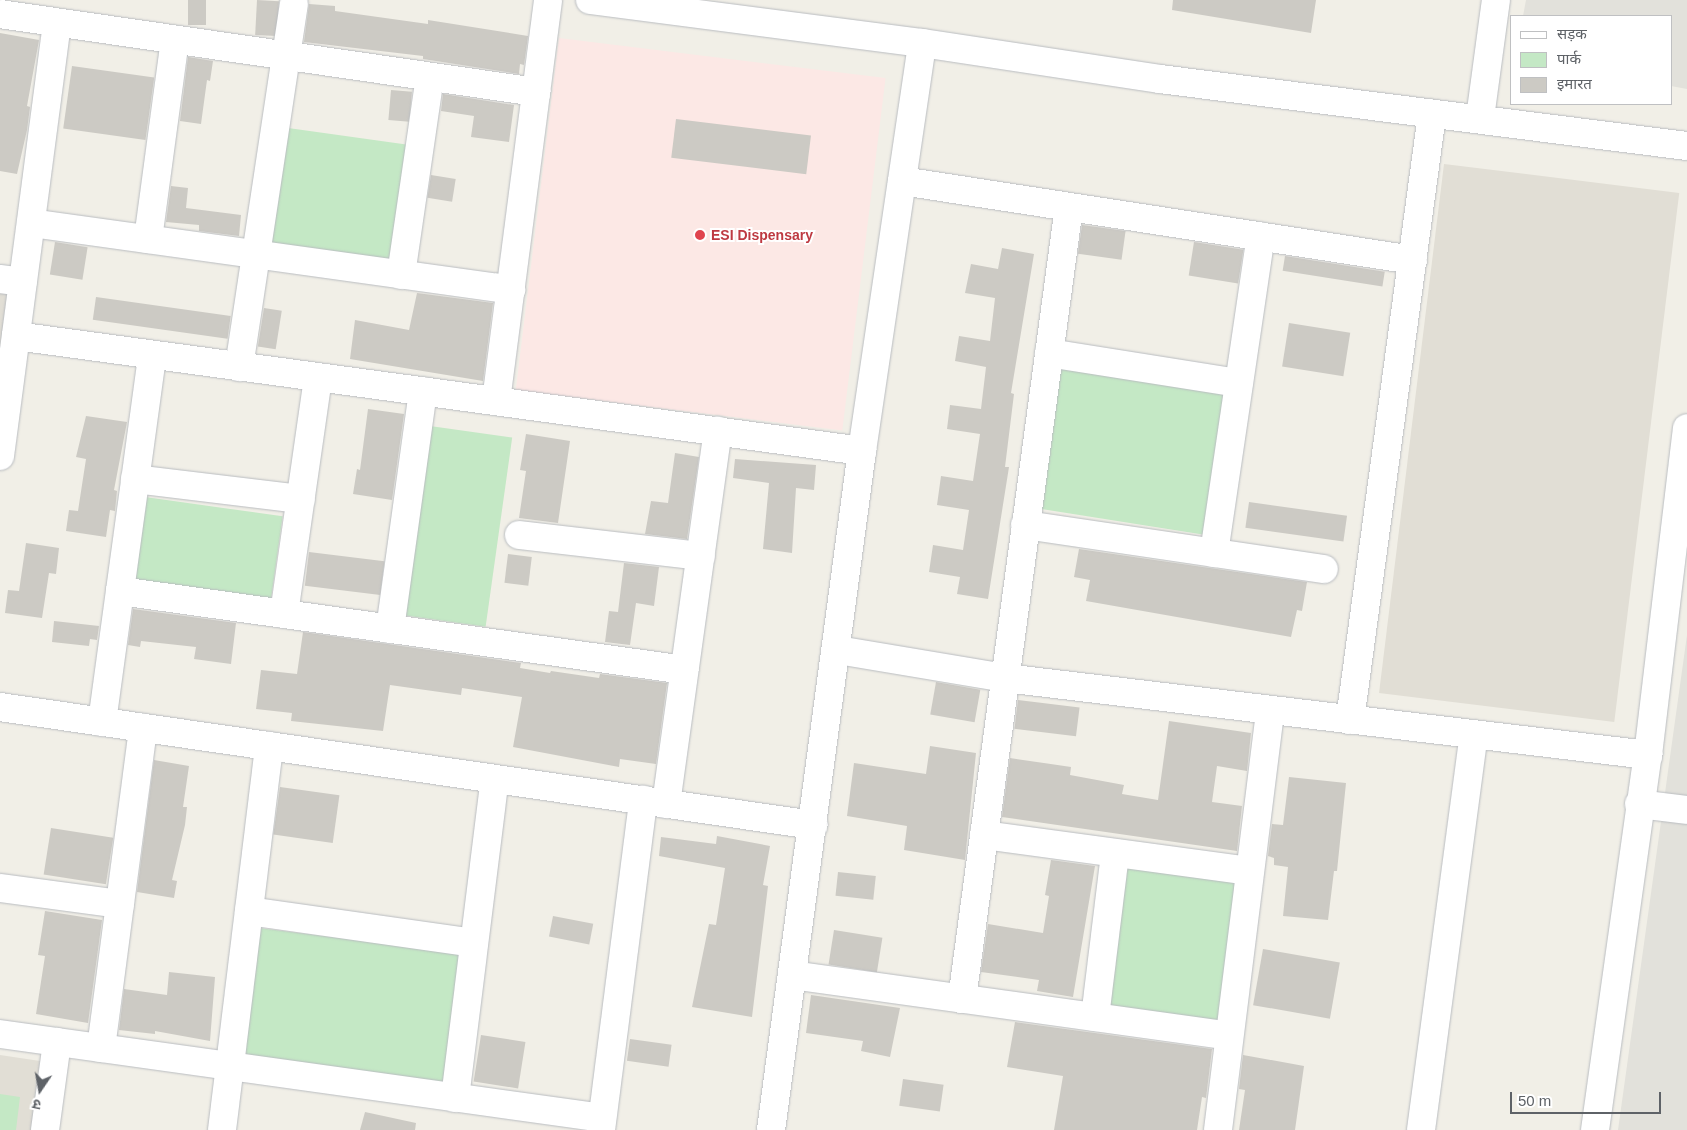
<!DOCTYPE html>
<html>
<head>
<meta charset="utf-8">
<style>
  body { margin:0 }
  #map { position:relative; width:1687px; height:1130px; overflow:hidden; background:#f1efe7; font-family:Arial,"Noto Sans Devanagari",sans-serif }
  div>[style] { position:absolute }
  .industrial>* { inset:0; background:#e2e1db }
  .education>* { inset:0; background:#e1ded5; transform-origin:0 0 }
  .medical>* { inset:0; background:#fce8e5; transform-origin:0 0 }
  .green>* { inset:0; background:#c4e8c5; transform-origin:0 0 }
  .building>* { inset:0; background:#cccac4; transform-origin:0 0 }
  .roads { filter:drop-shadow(0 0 1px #b9bcc0) drop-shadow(0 0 1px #b9bcc0) }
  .minor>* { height:28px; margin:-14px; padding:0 14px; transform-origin:14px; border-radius:14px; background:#fff }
  .dots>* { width:14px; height:14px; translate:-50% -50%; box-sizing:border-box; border:2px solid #fff; border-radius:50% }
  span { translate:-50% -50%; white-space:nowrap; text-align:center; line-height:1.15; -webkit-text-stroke:4px #fff; paint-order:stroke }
  .health-label { font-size:14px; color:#be3a42; font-weight:700 }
  .left { translate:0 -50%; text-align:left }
  .legend { position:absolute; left:1510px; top:15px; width:162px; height:90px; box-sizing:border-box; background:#fff; border:1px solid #bfc0c2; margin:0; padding:6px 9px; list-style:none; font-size:15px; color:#5e6267 }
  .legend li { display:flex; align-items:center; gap:10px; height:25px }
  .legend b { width:25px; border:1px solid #bfc0c2 }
  .north { position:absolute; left:15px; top:1065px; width:50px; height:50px; -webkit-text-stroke:4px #fff; paint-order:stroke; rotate:192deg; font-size:14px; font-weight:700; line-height:20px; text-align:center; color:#5e6267 }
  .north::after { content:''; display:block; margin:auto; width:18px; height:22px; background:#5e6267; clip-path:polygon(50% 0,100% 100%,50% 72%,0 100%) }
  .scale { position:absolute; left:1510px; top:1092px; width:151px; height:22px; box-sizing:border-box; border:2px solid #5e6267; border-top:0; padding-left:6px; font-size:15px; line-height:18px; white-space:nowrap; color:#5e6267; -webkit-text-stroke:4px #fff; paint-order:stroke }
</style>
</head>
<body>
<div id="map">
  <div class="industrial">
    <i style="clip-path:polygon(1526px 0,1687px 0,1687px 89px,1671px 86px,1671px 16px,1523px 16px)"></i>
    <i style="clip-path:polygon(1687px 635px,1687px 1130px,1618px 1130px)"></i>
  </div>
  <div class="education">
    <i style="left:1444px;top:164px;width:237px;height:533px;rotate:7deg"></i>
    <i style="clip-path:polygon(0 286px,13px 288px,0 383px)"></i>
    <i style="clip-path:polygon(0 1055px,40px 1061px,31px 1130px,0 1130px)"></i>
  </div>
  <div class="medical">
    <i style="left:559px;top:38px;width:329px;height:355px;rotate:7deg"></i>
  </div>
  <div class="green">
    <i style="left:281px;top:127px;width:130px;height:120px;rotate:8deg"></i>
    <i style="left:1059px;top:367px;width:173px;height:143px;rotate:9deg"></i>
    <i style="left:430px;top:426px;width:83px;height:191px;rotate:8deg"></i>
    <i style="left:145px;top:497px;width:139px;height:85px;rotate:8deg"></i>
    <i style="left:1125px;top:868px;width:116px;height:144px;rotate:7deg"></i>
    <i style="left:259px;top:928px;width:205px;height:131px;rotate:7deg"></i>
    <i style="clip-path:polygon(0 1094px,20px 1097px,16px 1130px,0 1130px)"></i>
  </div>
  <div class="building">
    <i style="left:188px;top:0;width:18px;height:25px"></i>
    <i style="left:257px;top:0;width:22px;height:35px;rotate:3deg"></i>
    <i style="clip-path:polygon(1173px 0,1316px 0,1311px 33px,1172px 10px)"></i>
    <i style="clip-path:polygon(309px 4px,335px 6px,335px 11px,428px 24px,428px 20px,528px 36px,524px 65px,520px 64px,519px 74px,423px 59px,423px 56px,304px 42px)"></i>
    <i style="clip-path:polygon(0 33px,39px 40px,27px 106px,30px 107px,27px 130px,17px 174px,0 171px)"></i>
    <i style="clip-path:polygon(188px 57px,213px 61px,210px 81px,207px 80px,201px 124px,180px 121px)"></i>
    <i style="left:72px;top:66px;width:83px;height:63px;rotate:8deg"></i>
    <i style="left:391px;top:90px;width:21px;height:30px;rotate:5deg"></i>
    <i style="clip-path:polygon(443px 94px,514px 105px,509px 142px,471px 137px,474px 116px,441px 111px)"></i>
    <i style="left:676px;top:119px;width:136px;height:39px;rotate:7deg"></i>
    <i style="left:431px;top:175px;width:25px;height:23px;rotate:9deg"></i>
    <i style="clip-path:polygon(171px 186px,188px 188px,186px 208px,241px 215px,239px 236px,199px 231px,199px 225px,166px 222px)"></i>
    <i style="left:1082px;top:225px;width:44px;height:29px;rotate:8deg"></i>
    <i style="left:55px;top:242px;width:33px;height:33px;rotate:9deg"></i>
    <i style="left:1194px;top:242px;width:50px;height:34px;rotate:9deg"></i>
    <i style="clip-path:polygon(1002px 248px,1034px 254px,1011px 393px,1014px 394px,1005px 467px,1009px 467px,988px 599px,957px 594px,960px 577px,929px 572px,933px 545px,963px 550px,969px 510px,937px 505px,941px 476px,973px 481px,980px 434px,947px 429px,950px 405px,981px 409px,986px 367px,955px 361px,959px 336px,990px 341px,995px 298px,965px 293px,971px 264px,998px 269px)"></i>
    <i style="left:1285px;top:256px;width:101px;height:15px;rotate:9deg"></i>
    <i style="clip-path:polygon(417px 293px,493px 303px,483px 381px,350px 359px,355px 320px,409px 330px)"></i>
    <i style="left:96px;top:297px;width:136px;height:23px;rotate:8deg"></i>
    <i style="left:264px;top:308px;width:18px;height:39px;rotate:9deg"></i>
    <i style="left:1289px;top:323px;width:62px;height:44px;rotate:9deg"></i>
    <i style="clip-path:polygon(368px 409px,404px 414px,392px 500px,353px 494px,357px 469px,360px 470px)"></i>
    <i style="clip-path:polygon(86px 416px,127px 422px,114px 490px,117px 491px,115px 511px,110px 510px,106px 537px,66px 531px,69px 510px,78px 511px,86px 459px,76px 457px)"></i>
    <i style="clip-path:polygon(526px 434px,570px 441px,558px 523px,519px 518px,526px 471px,520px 470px)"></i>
    <i style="clip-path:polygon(675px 453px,699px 457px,687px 539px,645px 534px,651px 501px,668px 503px)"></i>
    <i style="clip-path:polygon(735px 459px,816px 465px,814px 490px,796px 488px,792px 553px,763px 549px,769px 483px,733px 478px)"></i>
    <i style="left:1249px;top:502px;width:99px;height:26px;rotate:8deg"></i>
    <i style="clip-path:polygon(26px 543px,59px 548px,56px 574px,49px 573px,42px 618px,5px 613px,8px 590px,19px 591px)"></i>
    <i style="clip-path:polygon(1079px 549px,1307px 582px,1302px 611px,1297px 610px,1291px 637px,1086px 601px,1090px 580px,1074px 577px)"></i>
    <i style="left:309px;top:552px;width:76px;height:34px;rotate:7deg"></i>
    <i style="left:508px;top:554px;width:24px;height:29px;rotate:7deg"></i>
    <i style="clip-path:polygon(624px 563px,659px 567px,654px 606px,636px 603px,630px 645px,605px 642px,609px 611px,618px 612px)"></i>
    <i style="clip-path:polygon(133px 609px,236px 623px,231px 664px,194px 659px,196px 647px,141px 641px,140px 647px,128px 645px)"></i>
    <i style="clip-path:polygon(54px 621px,99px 626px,97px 640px,90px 639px,89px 646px,52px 642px)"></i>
    <i style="clip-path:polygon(303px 632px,521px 663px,520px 668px,550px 673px,551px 671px,599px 678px,600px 674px,667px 683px,656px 764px,620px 759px,619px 767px,513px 747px,522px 697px,462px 688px,461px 695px,390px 685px,383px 731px,291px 721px,292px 713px,256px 709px,261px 670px,297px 674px)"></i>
    <i style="left:936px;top:682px;width:45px;height:33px;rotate:10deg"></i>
    <i style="left:1018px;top:700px;width:62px;height:29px;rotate:7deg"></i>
    <i style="clip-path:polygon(1169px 721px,1251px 733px,1247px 771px,1217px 766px,1212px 802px,1242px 806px,1237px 851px,1002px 817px,1010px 758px,1071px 767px,1070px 775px,1124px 785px,1122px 794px,1158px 800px)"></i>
    <i style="clip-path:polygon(930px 746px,976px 753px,965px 860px,904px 850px,907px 826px,847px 816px,854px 763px,926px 774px)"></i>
    <i style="clip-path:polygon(154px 760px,189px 766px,183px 807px,187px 807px,185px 825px,172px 880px,177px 881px,174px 898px,137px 892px)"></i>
    <i style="clip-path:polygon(1289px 777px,1346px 783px,1337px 871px,1334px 871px,1328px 920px,1283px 916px,1288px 867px,1274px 865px,1274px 858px,1268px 856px,1272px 824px,1283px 825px)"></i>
    <i style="left:280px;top:787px;width:60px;height:48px;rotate:8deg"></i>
    <i style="left:51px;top:828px;width:63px;height:47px;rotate:9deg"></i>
    <i style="clip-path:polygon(717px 836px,770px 846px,763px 885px,768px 886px,752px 1017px,692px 1007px,709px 924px,716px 925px,725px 868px,659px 856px,661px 837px,716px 844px)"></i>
    <i style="clip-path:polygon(1051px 860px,1095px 866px,1073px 997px,1037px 991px,1039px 980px,981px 972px,988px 924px,1043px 933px,1049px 896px,1045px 895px)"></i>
    <i style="left:838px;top:872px;width:38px;height:24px;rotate:6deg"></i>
    <i style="clip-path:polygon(45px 911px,102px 920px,88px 1023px,36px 1014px,45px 956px,38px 955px)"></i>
    <i style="left:553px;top:916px;width:41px;height:21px;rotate:11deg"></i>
    <i style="left:834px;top:930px;width:49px;height:35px;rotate:9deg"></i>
    <i style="left:1263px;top:949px;width:78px;height:57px;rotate:10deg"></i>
    <i style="clip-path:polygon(169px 972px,215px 977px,210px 1041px,155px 1031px,155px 1034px,119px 1030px,124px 989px,167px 995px)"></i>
    <i style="clip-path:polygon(811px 995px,900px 1008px,890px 1057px,861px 1051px,863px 1041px,806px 1033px)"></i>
    <i style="clip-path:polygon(1015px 1022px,1212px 1049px,1206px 1098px,1202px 1097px,1197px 1130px,1054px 1130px,1063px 1076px,1007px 1067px)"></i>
    <i style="left:481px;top:1035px;width:45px;height:47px;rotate:9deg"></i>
    <i style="left:630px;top:1039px;width:42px;height:22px;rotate:8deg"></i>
    <i style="clip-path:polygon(1243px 1055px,1304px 1066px,1295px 1130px,1239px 1130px,1245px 1090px,1239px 1089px)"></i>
    <i style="left:903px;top:1079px;width:41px;height:27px;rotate:8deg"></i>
    <i style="clip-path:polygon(365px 1112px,416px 1123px,415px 1130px,360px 1130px)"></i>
  </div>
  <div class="roads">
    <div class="minor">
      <i style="left:590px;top:0;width:335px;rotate:7.4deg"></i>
      <i style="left:922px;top:43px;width:241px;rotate:8.6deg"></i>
      <i style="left:1160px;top:79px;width:531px;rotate:7.25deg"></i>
      <i style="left:0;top:14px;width:542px;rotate:8.28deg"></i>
      <i style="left:1480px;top:118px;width:119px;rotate:-82.3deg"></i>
      <i style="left:902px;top:181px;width:517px;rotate:8.79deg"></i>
      <i style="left:31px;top:223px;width:485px;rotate:7.9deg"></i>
      <i style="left:148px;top:239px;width:201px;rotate:-82.3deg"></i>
      <i style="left:401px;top:275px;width:200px;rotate:-81.7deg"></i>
      <i style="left:0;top:279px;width:23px;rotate:7deg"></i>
      <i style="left:16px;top:336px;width:854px;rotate:7.74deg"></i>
      <i style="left:1049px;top:353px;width:192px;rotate:9deg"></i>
      <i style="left:239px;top:367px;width:367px;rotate:-81.4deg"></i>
      <i style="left:496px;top:401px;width:404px;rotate:-82.6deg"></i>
      <i style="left:0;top:456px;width:437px;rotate:-82.5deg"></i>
      <i style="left:135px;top:479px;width:167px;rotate:6.9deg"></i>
      <i style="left:1025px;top:525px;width:302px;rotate:8.4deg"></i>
      <i style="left:519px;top:535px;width:183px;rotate:6.6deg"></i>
      <i style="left:1214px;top:553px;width:320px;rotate:-81.6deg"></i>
      <i style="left:120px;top:591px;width:570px;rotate:7.96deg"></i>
      <i style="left:284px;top:614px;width:239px;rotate:-81.8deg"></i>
      <i style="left:390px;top:629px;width:240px;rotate:-82.1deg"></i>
      <i style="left:838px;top:650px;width:169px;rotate:9.5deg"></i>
      <i style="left:1005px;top:678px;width:648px;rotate:6.83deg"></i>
      <i style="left:0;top:707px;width:822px;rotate:8.26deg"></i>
      <i style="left:1350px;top:720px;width:612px;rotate:-82.29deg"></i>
      <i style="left:102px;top:722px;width:370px;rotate:-82.2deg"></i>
      <i style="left:666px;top:804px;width:377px;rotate:-82.1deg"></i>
      <i style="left:1639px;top:804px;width:48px;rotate:7.1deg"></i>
      <i style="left:984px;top:835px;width:268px;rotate:7.7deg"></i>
      <i style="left:0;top:888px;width:121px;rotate:7.6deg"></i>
      <i style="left:249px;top:911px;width:227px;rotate:8.1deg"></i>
      <i style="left:792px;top:975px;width:441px;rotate:7.9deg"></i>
      <i style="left:962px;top:999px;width:799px;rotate:-82.31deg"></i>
      <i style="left:1095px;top:1017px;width:165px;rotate:-83deg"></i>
      <i style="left:0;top:1034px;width:608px;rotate:7.94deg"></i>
      <i style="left:101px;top:1048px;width:323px;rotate:-82.5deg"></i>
      <i style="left:455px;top:1098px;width:321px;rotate:-82.9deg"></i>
      <i style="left:45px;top:1130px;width:89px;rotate:-82.2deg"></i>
      <i style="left:222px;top:1130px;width:387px;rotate:-83deg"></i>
      <i style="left:601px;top:1130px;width:333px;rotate:-82.7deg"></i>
      <i style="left:771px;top:1130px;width:685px;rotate:-82.37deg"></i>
      <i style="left:862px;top:451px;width:412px;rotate:-81.6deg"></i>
      <i style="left:1218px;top:1130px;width:423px;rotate:-82.9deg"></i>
      <i style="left:1421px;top:1130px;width:399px;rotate:-82.4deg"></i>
      <i style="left:1595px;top:1130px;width:379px;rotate:-82deg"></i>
      <i style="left:1648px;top:755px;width:329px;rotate:-83.2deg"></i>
    </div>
  </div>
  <div class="dots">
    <i style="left:700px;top:235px;background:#e0444e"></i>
  </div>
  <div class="health-label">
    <span class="left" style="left:711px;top:235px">ESI Dispensary</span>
  </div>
  <ul class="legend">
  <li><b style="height:6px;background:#fff"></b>सड़क</li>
  <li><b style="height:14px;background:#c4e8c5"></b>पार्क</li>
  <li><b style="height:14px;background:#cccac4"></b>इमारत</li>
  </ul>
  <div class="north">उ</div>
  <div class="scale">50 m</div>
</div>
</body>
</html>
